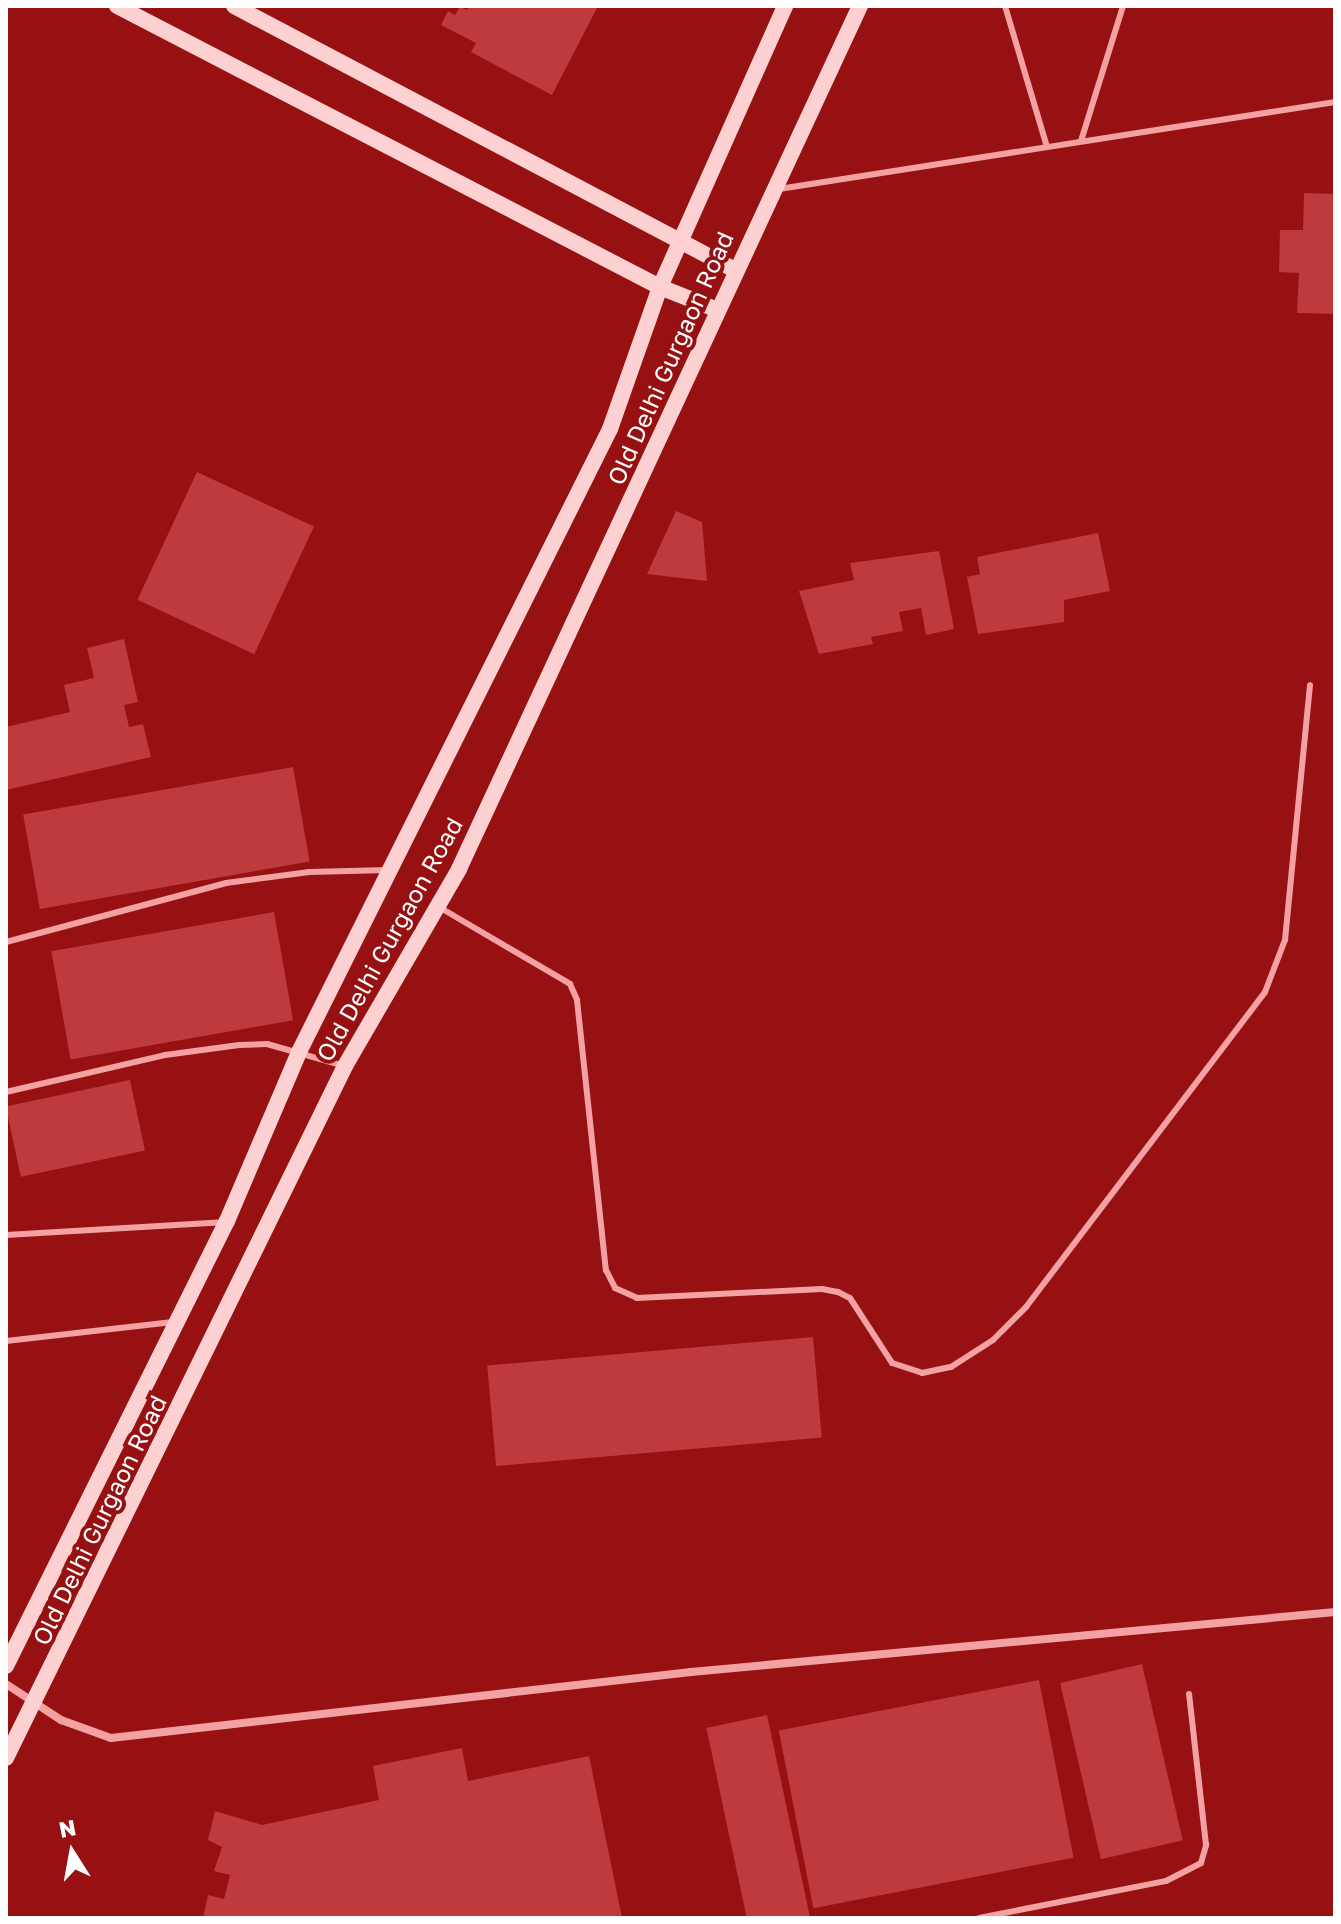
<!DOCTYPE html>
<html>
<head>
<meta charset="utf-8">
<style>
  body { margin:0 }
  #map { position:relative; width:1341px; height:1924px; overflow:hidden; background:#971112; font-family:"Golos Text",sans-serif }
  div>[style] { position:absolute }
  .building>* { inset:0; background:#bf3a3c; transform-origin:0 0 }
  .lane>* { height:6px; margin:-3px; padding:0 3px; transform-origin:3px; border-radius:3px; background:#f3a1a3 }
  .street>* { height:8px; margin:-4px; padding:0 4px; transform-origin:4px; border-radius:4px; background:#f3a1a3 }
  .secondary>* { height:16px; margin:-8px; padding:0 8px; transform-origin:8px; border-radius:8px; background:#fdd1d1 }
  span { translate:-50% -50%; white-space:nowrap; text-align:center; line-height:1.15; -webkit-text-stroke:8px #971112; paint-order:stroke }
  .street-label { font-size:24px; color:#fff }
  .frame { position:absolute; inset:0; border:8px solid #fff; pointer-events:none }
  .north { position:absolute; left:32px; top:1812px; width:80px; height:80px; -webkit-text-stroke:6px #971112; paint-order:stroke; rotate:349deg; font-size:22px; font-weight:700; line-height:32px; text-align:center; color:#fff }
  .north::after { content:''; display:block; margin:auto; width:28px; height:36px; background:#fff; clip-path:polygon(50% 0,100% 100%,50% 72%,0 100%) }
</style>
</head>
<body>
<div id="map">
  <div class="building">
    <i style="clip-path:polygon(469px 6px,509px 8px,598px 6px,552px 95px,471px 52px,476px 43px,441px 25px,448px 11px,455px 15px,460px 7px,467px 10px)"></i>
    <i style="clip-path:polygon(1304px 193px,1335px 194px,1335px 314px,1297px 313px,1299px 273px,1279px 272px,1280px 230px,1303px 230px)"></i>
    <i style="left:197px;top:472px;width:129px;height:141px;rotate:25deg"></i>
    <i style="clip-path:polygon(676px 511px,702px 522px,707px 581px,647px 574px)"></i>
    <i style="clip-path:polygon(1098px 533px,1110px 591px,1064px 600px,1064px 622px,978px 634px,967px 577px,980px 574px,977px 557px)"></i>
    <i style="clip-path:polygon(939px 551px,954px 629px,926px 635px,921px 608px,899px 612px,903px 631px,871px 637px,873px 644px,819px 654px,799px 591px,854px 580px,850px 563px)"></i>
    <i style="clip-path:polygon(124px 639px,138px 702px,124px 705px,129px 727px,143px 724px,151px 757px,6px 790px,6px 727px,70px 712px,64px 685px,94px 678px,87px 648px)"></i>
    <i style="left:293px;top:767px;width:96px;height:274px;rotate:80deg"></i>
    <i style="left:274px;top:912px;width:110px;height:226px;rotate:80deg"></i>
    <i style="left:130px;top:1080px;width:72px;height:127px;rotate:78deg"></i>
    <i style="left:813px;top:1337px;width:101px;height:327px;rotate:85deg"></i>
    <i style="left:1142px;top:1664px;width:181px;height:84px;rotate:77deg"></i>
    <i style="left:1039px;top:1680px;width:181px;height:265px;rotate:79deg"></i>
    <i style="left:767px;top:1715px;width:207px;height:62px;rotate:78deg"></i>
    <i style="clip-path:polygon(462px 1748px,468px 1781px,589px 1756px,622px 1918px,203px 1918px,208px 1895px,224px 1899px,230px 1875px,214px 1871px,222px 1847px,208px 1840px,215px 1811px,262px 1825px,379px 1800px,373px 1766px)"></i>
  </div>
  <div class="lane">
    <i style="left:1005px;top:6px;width:147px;rotate:73.4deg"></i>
    <i style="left:1081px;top:141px;width:141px;rotate:-72.7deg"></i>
    <i style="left:779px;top:189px;width:563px;rotate:-8.89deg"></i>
    <i style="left:439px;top:907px;width:152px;rotate:30.4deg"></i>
    <i style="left:570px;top:984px;width:17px;rotate:66deg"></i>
    <i style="left:577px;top:1000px;width:272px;rotate:83.9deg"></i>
    <i style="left:606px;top:1270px;width:20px;rotate:63deg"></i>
    <i style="left:615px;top:1288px;width:24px;rotate:24deg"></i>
    <i style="left:637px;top:1298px;width:185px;rotate:-2.8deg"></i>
    <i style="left:822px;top:1289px;width:16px;rotate:11deg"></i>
    <i style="left:838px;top:1292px;width:13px;rotate:27deg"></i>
    <i style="left:850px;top:1298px;width:77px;rotate:57.1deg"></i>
    <i style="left:892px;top:1363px;width:32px;rotate:18deg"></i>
    <i style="left:922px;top:1373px;width:30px;rotate:-12deg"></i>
    <i style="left:951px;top:1367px;width:50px;rotate:-32.7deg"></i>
    <i style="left:993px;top:1340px;width:47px;rotate:-45deg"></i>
    <i style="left:1026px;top:1307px;width:395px;rotate:-52.8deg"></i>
    <i style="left:1265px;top:992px;width:56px;rotate:-69deg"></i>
    <i style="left:1285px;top:940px;width:256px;rotate:-84.4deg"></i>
    <i style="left:6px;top:942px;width:228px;rotate:-15deg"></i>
    <i style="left:226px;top:883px;width:84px;rotate:-7.5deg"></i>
    <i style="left:309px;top:872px;width:79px;rotate:-1.5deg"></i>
    <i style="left:6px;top:1092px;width:163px;rotate:-13.1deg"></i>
    <i style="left:165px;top:1055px;width:75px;rotate:-7.7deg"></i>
    <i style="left:239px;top:1045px;width:28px;rotate:-2deg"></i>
    <i style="left:267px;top:1044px;width:81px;rotate:15.8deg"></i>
    <i style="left:6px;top:1235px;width:217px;rotate:-3.4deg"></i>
    <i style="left:6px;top:1341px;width:168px;rotate:-6.5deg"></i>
    <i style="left:979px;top:1918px;width:191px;rotate:-11.2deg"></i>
    <i style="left:1166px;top:1881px;width:39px;rotate:-27deg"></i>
    <i style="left:1201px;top:1863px;width:19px;rotate:-74deg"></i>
    <i style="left:1206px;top:1845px;width:152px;rotate:-96.4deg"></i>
  </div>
  <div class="street">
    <i style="left:6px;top:1684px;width:66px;rotate:33.2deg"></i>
    <i style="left:61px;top:1720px;width:53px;rotate:19.8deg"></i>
    <i style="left:111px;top:1738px;width:584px;rotate:-6.49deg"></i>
    <i style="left:691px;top:1672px;width:647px;rotate:-5.32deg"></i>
  </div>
  <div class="secondary">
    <i style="left:117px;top:6px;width:611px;rotate:27.36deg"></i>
    <i style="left:660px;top:287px;width:59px;rotate:21.8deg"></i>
    <i style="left:234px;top:6px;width:566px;rotate:27.79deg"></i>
    <i style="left:6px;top:1666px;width:497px;rotate:-63.6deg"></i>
    <i style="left:227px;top:1221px;width:184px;rotate:-66.9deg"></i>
    <i style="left:299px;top:1052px;width:696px;rotate:-63.47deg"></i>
    <i style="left:610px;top:429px;width:151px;rotate:-70.6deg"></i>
    <i style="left:660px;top:287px;width:308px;rotate:-66deg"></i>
    <i style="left:6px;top:1758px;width:771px;rotate:-63.9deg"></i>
    <i style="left:345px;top:1066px;width:228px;rotate:-59.9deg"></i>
    <i style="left:459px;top:869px;width:952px;rotate:-65.08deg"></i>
  </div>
  <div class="street-label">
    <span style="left:670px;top:358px;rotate:-66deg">Old Delhi Gurgaon Road</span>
    <span style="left:389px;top:939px;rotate:-61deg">Old Delhi Gurgaon Road</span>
    <span style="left:99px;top:1520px;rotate:-64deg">Old Delhi Gurgaon Road</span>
  </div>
  <div class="frame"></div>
  <div class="north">N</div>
</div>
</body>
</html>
